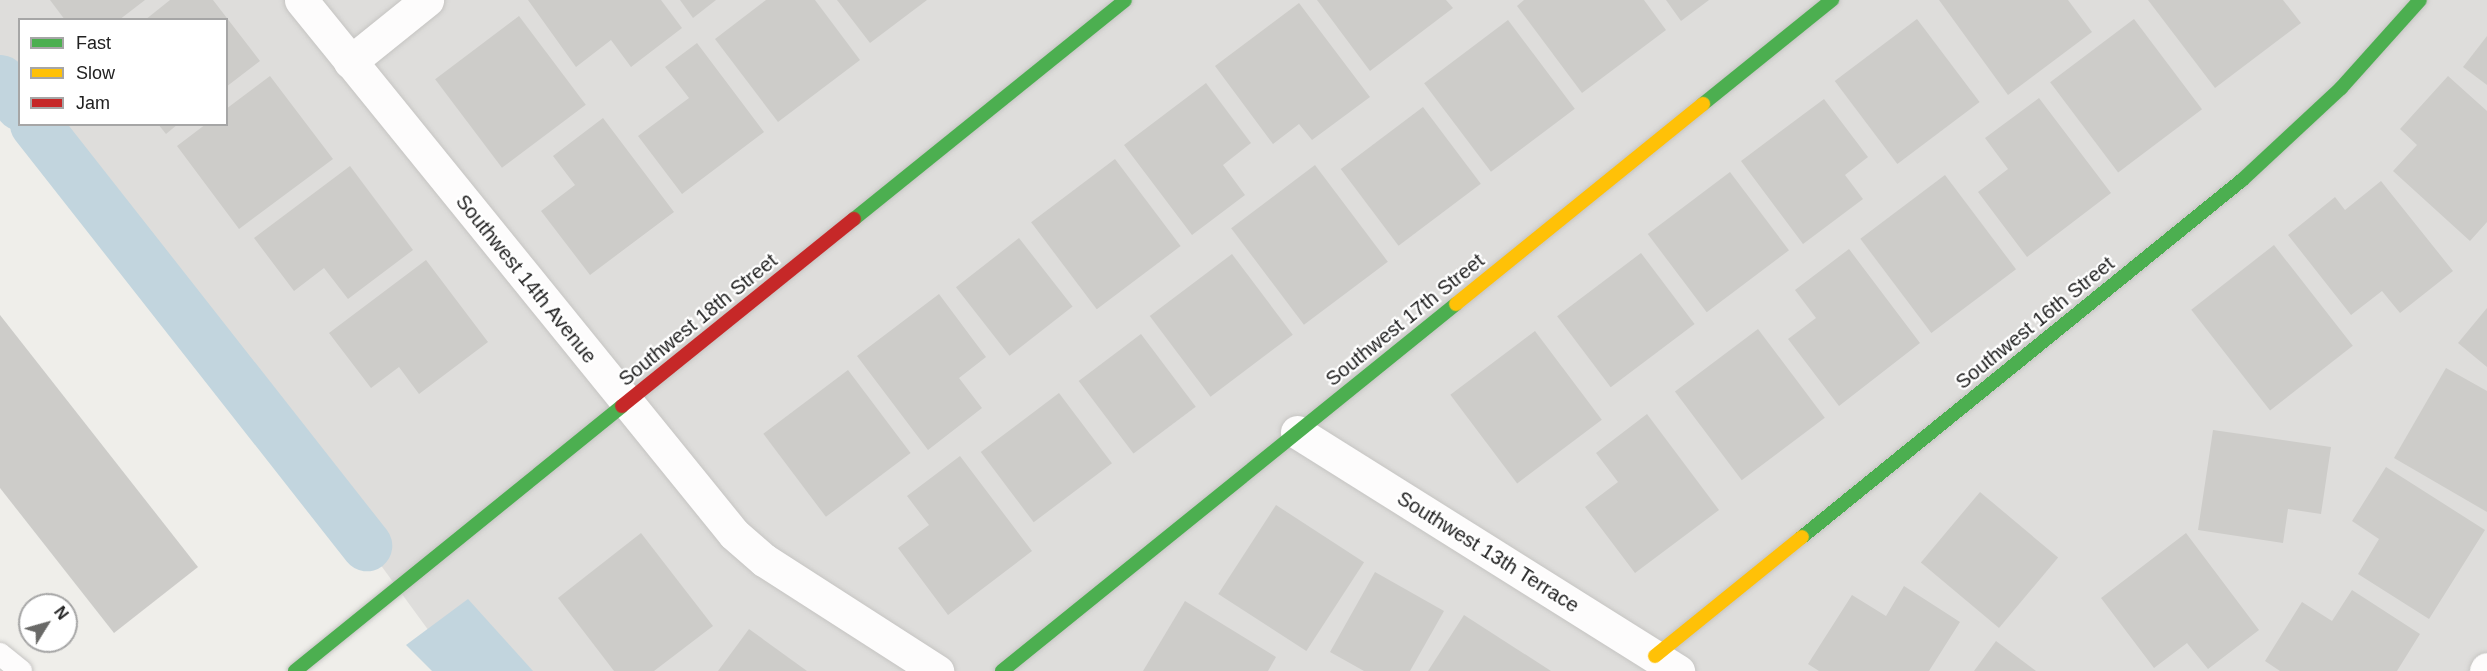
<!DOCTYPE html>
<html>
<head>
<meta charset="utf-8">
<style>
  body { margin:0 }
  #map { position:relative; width:2487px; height:671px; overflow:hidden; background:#efeeea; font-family:Arial,sans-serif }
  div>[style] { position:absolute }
  .residential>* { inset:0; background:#dedddb }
  .water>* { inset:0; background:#c2d5de }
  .canal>* { height:51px; margin:-25.5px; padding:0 25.5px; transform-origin:25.5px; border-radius:25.5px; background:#c2d5de }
  .building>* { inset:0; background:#cdccc9; transform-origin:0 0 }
  .roads { filter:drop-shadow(0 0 2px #c5c4c2) drop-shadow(0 0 2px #c5c4c2) }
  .lane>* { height:22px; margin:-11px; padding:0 11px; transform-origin:11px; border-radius:11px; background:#fdfcfc }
  .street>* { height:33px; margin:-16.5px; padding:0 16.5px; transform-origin:16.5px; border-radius:16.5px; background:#fdfcfc }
  .fast>* { height:14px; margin:-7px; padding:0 7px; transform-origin:7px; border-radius:7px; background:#4caf50 }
  .slow>* { height:14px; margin:-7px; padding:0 7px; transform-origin:7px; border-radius:7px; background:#ffc107 }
  .jam>* { height:14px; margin:-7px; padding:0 7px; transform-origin:7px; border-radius:7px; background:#c62828 }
  span { translate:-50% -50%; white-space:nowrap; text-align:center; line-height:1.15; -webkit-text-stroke:4.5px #fff; paint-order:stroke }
  .street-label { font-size:20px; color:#212121 }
  .legend { position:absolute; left:18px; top:18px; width:210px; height:108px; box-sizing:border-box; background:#fff; border:2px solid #a6a6a6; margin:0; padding:8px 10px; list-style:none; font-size:18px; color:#212121 }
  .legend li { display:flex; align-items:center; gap:12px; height:30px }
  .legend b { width:30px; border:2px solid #a6a6a6 }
  .north { position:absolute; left:18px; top:593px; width:60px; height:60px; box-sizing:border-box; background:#fff; border:2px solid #a6a6a6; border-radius:50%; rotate:53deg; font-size:16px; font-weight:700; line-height:24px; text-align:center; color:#212121 }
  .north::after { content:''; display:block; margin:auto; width:21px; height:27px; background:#696967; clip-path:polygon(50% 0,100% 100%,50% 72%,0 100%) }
</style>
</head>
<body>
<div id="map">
  <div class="residential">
    <i style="clip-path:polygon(0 0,2487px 0,2487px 671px,464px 671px,448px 657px,366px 545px,35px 125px,226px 124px,226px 20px,20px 20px,19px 105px,0 80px)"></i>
  </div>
  <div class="water">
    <i style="clip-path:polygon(468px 599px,533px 671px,432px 671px,406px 645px)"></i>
  </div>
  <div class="canal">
    <i style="left:0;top:80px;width:32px;rotate:51deg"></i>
    <i style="left:35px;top:124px;width:536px;rotate:51.82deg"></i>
  </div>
  <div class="building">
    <i style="clip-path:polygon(50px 0,145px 0,119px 20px,65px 20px)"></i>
    <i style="clip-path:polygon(170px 0,213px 0,260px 61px,226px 87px,226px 20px,145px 20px)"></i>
    <i style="clip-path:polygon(528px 0,661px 0,682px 28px,631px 67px,611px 40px,576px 67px)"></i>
    <i style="clip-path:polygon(680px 0,716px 0,693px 18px)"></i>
    <i style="clip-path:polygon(766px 0,815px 0,860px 60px,778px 122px,715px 39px)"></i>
    <i style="clip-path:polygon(837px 0,927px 0,870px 43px)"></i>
    <i style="clip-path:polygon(1317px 0,1446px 0,1453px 8px,1370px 71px)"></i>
    <i style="clip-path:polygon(1524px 0,1644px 0,1666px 30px,1582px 93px,1517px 6px)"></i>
    <i style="clip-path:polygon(1666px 0,1709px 0,1681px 21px)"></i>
    <i style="clip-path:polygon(1939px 0,2068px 0,2092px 32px,2008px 95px)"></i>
    <i style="clip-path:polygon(2148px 0,2283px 0,2301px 23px,2215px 88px)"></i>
    <i style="clip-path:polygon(1299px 3px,1370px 97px,1312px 140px,1299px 124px,1273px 144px,1215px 66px)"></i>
    <i style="left:519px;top:16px;width:111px;height:105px;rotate:53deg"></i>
    <i style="left:1917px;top:19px;width:104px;height:103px;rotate:53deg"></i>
    <i style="left:2134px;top:19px;width:113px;height:105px;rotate:53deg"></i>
    <i style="left:1508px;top:20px;width:111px;height:105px;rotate:53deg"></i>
    <i style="clip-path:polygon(2487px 36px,2487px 85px,2463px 67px)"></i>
    <i style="clip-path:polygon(697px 43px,764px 132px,682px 194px,638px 136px,689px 98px,665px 67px)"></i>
    <i style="clip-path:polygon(270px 76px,333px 159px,239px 229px,177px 146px,206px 124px,226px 124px,226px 109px)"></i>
    <i style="clip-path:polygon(2448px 76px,2487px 111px,2487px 222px,2470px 241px,2393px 171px,2417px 145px,2400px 129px)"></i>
    <i style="clip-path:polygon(1206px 83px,1251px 143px,1223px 165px,1245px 195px,1192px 235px,1124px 145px)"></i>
    <i style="clip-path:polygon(2039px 98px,2111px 193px,2027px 257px,1978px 192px,2008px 169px,1985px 138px)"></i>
    <i style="clip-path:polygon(1824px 99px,1868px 157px,1845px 175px,1863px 199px,1803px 244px,1741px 161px)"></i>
    <i style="left:1423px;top:107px;width:96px;height:103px;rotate:53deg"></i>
    <i style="clip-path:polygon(603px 118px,674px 212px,590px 275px,541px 211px,575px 185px,553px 156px)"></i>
    <i style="clip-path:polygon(158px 124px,178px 124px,166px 134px)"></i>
    <i style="left:1115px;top:159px;width:109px;height:105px;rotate:53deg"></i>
    <i style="left:1315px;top:165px;width:121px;height:105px;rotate:53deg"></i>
    <i style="clip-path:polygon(350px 166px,413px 250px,348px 299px,324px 268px,294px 291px,254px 238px)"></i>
    <i style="left:1730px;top:172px;width:98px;height:103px;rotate:53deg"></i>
    <i style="left:1945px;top:175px;width:118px;height:106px;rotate:53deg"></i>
    <i style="clip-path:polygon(2381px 181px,2453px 271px,2400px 313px,2382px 291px,2351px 315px,2288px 235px,2335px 197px,2345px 210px)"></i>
    <i style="left:1019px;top:238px;width:87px;height:80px;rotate:52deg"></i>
    <i style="left:2274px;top:245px;width:128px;height:105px;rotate:52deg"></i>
    <i style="clip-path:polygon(1849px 249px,1920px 343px,1839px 406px,1788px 339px,1816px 318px,1795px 290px)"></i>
    <i style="left:1641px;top:253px;width:89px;height:105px;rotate:53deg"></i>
    <i style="left:1232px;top:254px;width:101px;height:103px;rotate:53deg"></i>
    <i style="clip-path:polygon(426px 260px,488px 342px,419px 394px,399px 367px,371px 388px,329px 333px)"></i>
    <i style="clip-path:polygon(939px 294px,986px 357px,959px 378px,982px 408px,928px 450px,857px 356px)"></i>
    <i style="clip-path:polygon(2487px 308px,2487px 367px,2458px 343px)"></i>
    <i style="clip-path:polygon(0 315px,198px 567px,114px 633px,0 488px)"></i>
    <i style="left:1758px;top:329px;width:111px;height:104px;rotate:53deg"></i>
    <i style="left:1535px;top:331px;width:111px;height:106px;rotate:53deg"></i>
    <i style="left:1141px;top:334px;width:91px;height:78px;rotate:53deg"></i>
    <i style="clip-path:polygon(2446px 368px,2487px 391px,2487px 512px,2394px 458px)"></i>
    <i style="left:848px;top:370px;width:104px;height:106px;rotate:53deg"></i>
    <i style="left:1059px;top:393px;width:88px;height:98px;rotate:53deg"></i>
    <i style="clip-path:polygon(1647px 414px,1719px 510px,1635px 573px,1585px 507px,1618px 482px,1596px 453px)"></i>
    <i style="clip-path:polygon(2213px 430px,2331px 447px,2321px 514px,2288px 509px,2283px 543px,2198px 530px)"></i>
    <i style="clip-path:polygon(960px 456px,1032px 551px,948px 615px,898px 548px,929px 525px,907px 496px)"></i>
    <i style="clip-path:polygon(2386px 467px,2485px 530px,2429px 619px,2358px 574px,2379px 539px,2352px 521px)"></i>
    <i style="left:1980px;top:492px;width:102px;height:92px;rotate:40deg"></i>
    <i style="left:1276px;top:505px;width:105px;height:106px;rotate:33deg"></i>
    <i style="clip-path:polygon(641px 533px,713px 626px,654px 671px,614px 671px,558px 598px)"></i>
    <i style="clip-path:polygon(2186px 533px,2259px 630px,2208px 669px,2187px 643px,2154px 668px,2101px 598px)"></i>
    <i style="clip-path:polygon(1375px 572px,1444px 611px,1410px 671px,1364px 671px,1330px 652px)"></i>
    <i style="clip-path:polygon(1904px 586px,1960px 622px,1929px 671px,1819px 671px,1808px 664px,1852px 595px,1886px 616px)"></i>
    <i style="clip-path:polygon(2352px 590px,2420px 634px,2397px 671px,2280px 671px,2265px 661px,2302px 602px,2332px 621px)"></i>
    <i style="clip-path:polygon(1185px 601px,1276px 657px,1268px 671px,1143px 671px)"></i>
    <i style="clip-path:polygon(1464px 615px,1551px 671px,1428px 671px)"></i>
    <i style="clip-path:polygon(749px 629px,807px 671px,718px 671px)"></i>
    <i style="clip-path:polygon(1996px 641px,2036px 671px,1974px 671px)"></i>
  </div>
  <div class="roads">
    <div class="lane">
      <i style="left:0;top:654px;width:27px;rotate:39deg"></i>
    </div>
    <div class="street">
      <i style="left:301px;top:0;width:687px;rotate:50.96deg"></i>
      <i style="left:734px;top:534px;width:40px;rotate:41deg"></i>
      <i style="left:764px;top:560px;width:206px;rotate:32.7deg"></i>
      <i style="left:350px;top:62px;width:99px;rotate:-38.8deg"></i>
      <i style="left:1297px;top:432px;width:450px;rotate:32.1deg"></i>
      <i style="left:2486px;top:671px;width:2px;rotate:-63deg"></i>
    </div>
    <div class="fast">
      <i style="left:1703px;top:104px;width:166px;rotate:-38.9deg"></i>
      <i style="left:854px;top:219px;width:348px;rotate:-38.9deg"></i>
      <i style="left:1802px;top:537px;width:567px;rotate:-39.05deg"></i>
      <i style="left:2242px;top:180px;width:135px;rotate:-42.9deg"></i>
      <i style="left:2341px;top:88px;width:118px;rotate:-48.1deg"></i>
      <i style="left:295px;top:671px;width:421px;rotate:-39deg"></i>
      <i style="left:1002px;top:671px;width:584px;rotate:-38.95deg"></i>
    </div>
    <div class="slow">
      <i style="left:1456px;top:304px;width:318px;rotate:-39deg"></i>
      <i style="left:1655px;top:656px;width:189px;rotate:-39deg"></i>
    </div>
    <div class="jam">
      <i style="left:622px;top:406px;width:298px;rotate:-38.9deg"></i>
    </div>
  </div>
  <div class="street-label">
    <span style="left:526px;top:279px;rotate:51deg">Southwest 14th Avenue</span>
    <span style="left:698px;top:320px;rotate:-39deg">Southwest 18th Street</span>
    <span style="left:1405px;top:320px;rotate:-39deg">Southwest 17th Street</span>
    <span style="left:2035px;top:323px;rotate:-39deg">Southwest 16th Street</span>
    <span style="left:1488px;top:552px;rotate:32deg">Southwest 13th Terrace</span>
  </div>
  <ul class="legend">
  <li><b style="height:8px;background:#4caf50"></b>Fast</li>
  <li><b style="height:8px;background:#ffc107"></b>Slow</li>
  <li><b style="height:8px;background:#c62828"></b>Jam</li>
  </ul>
  <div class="north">N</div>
</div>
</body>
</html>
